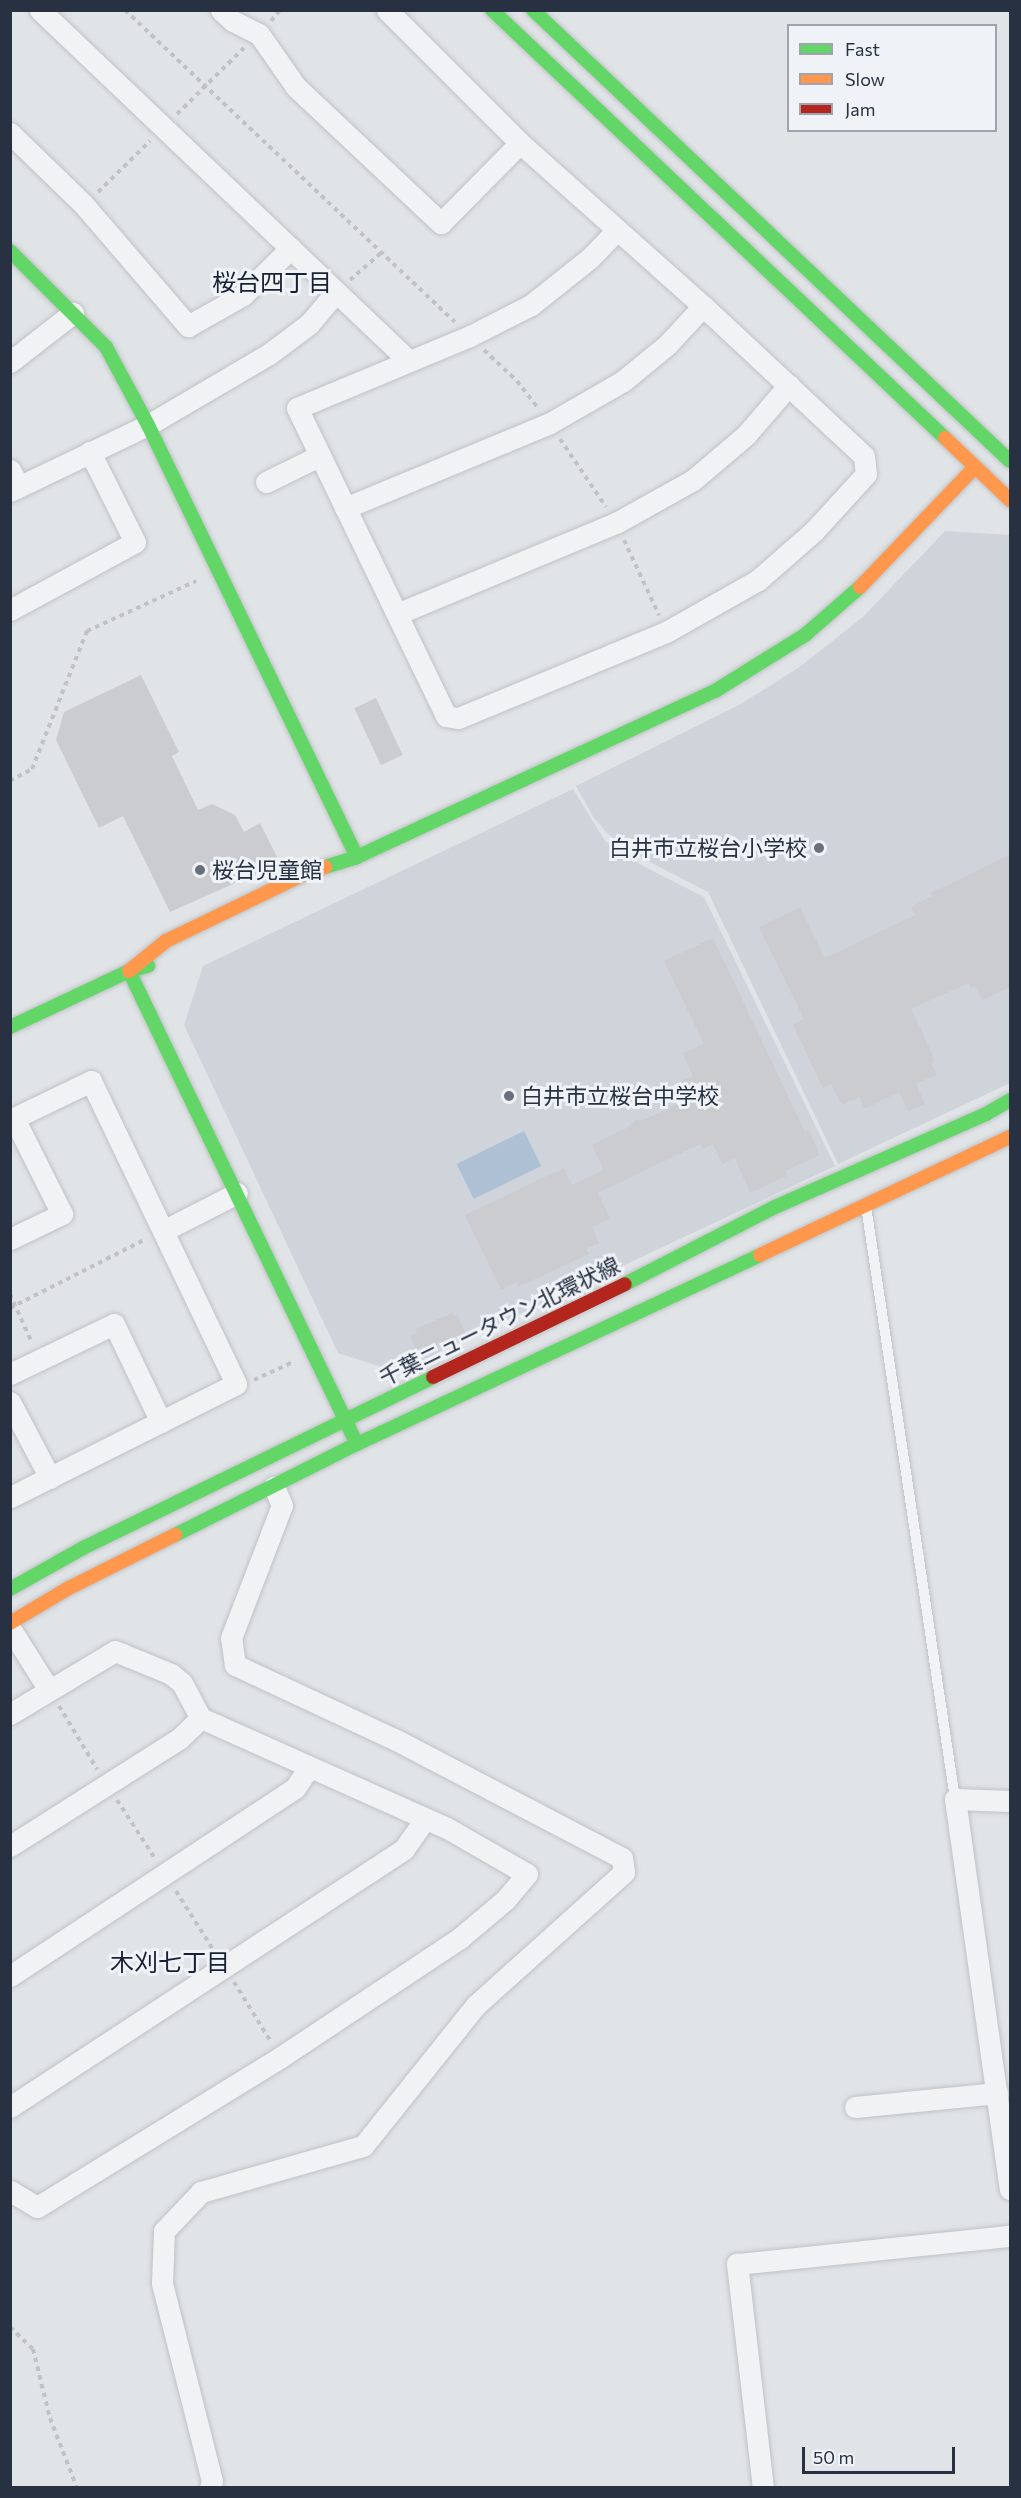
<!DOCTYPE html>
<html>
<head>
<meta charset="utf-8">
<style>
  body { margin:0 }
  #map { position:relative; width:1021px; height:2498px; overflow:hidden; background:#e1e4e7; font-family:Commissioner,"Noto Sans JP",sans-serif }
  div>[style] { position:absolute }
  .built>* { inset:0; background:#cfd3da }
  .water>* { inset:0; background:#aec0d4; transform-origin:0 0 }
  .building>* { inset:0; background:#cacccf; transform-origin:0 0 }
  .path>* { height:4px; margin-top:-2px; transform-origin:0; background:repeating-linear-gradient(90deg,#c0c2c7 0 4.5px,transparent 0 9px) }
  .roads { filter:drop-shadow(0 0 2px #bfc2c5) drop-shadow(0 0 2px #bfc2c5) }
  .lane>* { height:10px; margin:-5px; padding:0 5px; transform-origin:5px; border-radius:5px; background:#f1f2f3 }
  .street>* { height:21px; margin:-10.5px; padding:0 10.5px; transform-origin:10.5px; border-radius:10.5px; background:#f1f2f3 }
  .fast>* { height:14px; margin:-7px; padding:0 7px; transform-origin:7px; border-radius:7px; background:#63d668 }
  .slow>* { height:14px; margin:-7px; padding:0 7px; transform-origin:7px; border-radius:7px; background:#ff974d }
  .jam>* { height:14px; margin:-7px; padding:0 7px; transform-origin:7px; border-radius:7px; background:#b3261e }
  .dots>* { width:16px; height:16px; translate:-50% -50%; box-sizing:border-box; border:3px solid #eff2f7; border-radius:50% }
  span { translate:-50% -50%; white-space:nowrap; text-align:center; line-height:1.15; -webkit-text-stroke:6px #eff2f7; paint-order:stroke }
  .poi-label { font-size:22px; color:#273142 }
  .right { translate:-100% -50%; text-align:right }
  .left { translate:0 -50%; text-align:left }
  .street-label { font-size:22px; color:#273142 }
  .neighbourhood-label { font-size:24px; color:#192232 }
  .frame { position:absolute; inset:0; border:12px solid #273142; pointer-events:none }
  .legend { position:absolute; left:787px; top:24px; width:210px; height:108px; box-sizing:border-box; background:#eff2f7; border:2px solid #9fa5af; margin:0; padding:8px 10px; list-style:none; font-size:18px; color:#273142 }
  .legend li { display:flex; align-items:center; gap:12px; height:30px }
  .legend b { width:30px; border:2px solid #9fa5af }
  .scale { position:absolute; left:802px; top:2447px; width:153px; height:27px; box-sizing:border-box; border:3px solid #273142; border-top:0; padding-left:8px; font-size:18px; line-height:21px; white-space:nowrap; color:#273142; -webkit-text-stroke:4px #eff2f7; paint-order:stroke }
</style>
</head>
<body>
<div id="map">
  <div class="built">
    <i style="clip-path:polygon(945px 531px,1010px 535px,1010px 1083px,838px 1164px,708px 892px,646px 860px,610px 836px,594px 818px,576px 786px,741px 704px,798px 668px,863px 617px)"></i>
    <i style="clip-path:polygon(573px 789px,605px 841px,641px 865px,704px 897px,835px 1166px,397px 1372px,338px 1353px,184px 1025px,203px 966px)"></i>
  </div>
  <div class="water">
    <i style="left:524px;top:1131px;width:39px;height:75px;rotate:64deg"></i>
  </div>
  <div class="building">
    <i style="clip-path:polygon(141px 675px,179px 752px,172px 756px,198px 810px,212px 804px,235px 815px,244px 832px,260px 823px,280px 863px,170px 912px,123px 816px,99px 828px,56px 740px,64px 712px)"></i>
    <i style="left:376px;top:698px;width:63px;height:24px;rotate:65deg"></i>
    <i style="clip-path:polygon(1011px 854px,1011px 987px,982px 1000px,975px 986px,971px 988px,968px 983px,911px 1009px,930px 1049px,934px 1062px,932px 1064px,937px 1074px,916px 1084px,925px 1104px,908px 1111px,899px 1092px,865px 1109px,859px 1097px,842px 1105px,831px 1084px,823px 1088px,793px 1025px,804px 1019px,759px 927px,800px 907px,825px 958px,915px 915px,911px 907px,932px 896px,931px 893px)"></i>
    <i style="clip-path:polygon(713px 938px,805px 1132px,809px 1130px,820px 1155px,785px 1171px,787px 1176px,750px 1193px,735px 1158px,722px 1164px,713px 1144px,703px 1149px,700px 1144px,598px 1193px,610px 1218px,592px 1227px,599px 1243px,586px 1249px,589px 1254px,518px 1287px,516px 1282px,501px 1290px,465px 1215px,564px 1168px,572px 1185px,604px 1170px,592px 1145px,627px 1128px,635px 1120px,644px 1120px,681px 1102px,673px 1085px,693px 1076px,683px 1053px,704px 1044px,664px 961px)"></i>
    <i style="clip-path:polygon(452px 1313px,454px 1316px,457px 1314px,465px 1332px,426px 1350px,424px 1346px,416px 1350px,410px 1336px,417px 1333px,416px 1329px)"></i>
  </div>
  <div class="path">
    <i style="left:125px;top:10px;width:454px;rotate:43.4deg"></i>
    <i style="left:271px;top:21px;width:14px;rotate:-51deg"></i>
    <i style="left:177px;top:114px;width:94px;rotate:-44.6deg"></i>
    <i style="left:98px;top:192px;width:73px;rotate:-44.4deg"></i>
    <i style="left:350px;top:280px;width:41px;rotate:-41.1deg"></i>
    <i style="left:484px;top:350px;width:45px;rotate:43.2deg"></i>
    <i style="left:517px;top:381px;width:34px;rotate:52deg"></i>
    <i style="left:560px;top:439px;width:82px;rotate:55.9deg"></i>
    <i style="left:624px;top:540px;width:83px;rotate:65deg"></i>
    <i style="left:10px;top:781px;width:25px;rotate:-29deg"></i>
    <i style="left:32px;top:769px;width:149px;rotate:-68.3deg"></i>
    <i style="left:87px;top:631px;width:120px;rotate:-24.6deg"></i>
    <i style="left:10px;top:1294px;width:54px;rotate:65.8deg"></i>
    <i style="left:10px;top:1308px;width:153px;rotate:-26.9deg"></i>
    <i style="left:254px;top:1380px;width:41px;rotate:-24.7deg"></i>
    <i style="left:59px;top:1706px;width:74px;rotate:58.9deg"></i>
    <i style="left:117px;top:1800px;width:68px;rotate:57deg"></i>
    <i style="left:176px;top:1891px;width:71px;rotate:57.7deg"></i>
    <i style="left:234px;top:1982px;width:70px;rotate:58.3deg"></i>
    <i style="left:10px;top:2327px;width:32px;rotate:44deg"></i>
    <i style="left:33px;top:2349px;width:71px;rotate:76.2deg"></i>
    <i style="left:50px;top:2418px;width:75px;rotate:68.9deg"></i>
  </div>
  <div class="roads">
    <div class="lane">
      <i style="left:866px;top:1206px;width:600px;rotate:81.46deg"></i>
    </div>
    <div class="street">
      <i style="left:40px;top:10px;width:509px;rotate:43.57deg"></i>
      <i style="left:221px;top:10px;width:16px;rotate:43deg"></i>
      <i style="left:233px;top:21px;width:29px;rotate:27deg"></i>
      <i style="left:259px;top:34px;width:65px;rotate:55.1deg"></i>
      <i style="left:296px;top:87px;width:199px;rotate:43.2deg"></i>
      <i style="left:441px;top:223px;width:112px;rotate:-45.4deg"></i>
      <i style="left:387px;top:10px;width:188px;rotate:45deg"></i>
      <i style="left:520px;top:143px;width:245px;rotate:41.7deg"></i>
      <i style="left:703px;top:306px;width:220px;rotate:43deg"></i>
      <i style="left:864px;top:456px;width:18px;rotate:84deg"></i>
      <i style="left:866px;top:474px;width:77px;rotate:132.4deg"></i>
      <i style="left:814px;top:531px;width:74px;rotate:138.8deg"></i>
      <i style="left:758px;top:580px;width:106px;rotate:150.5deg"></i>
      <i style="left:666px;top:632px;width:225px;rotate:157.5deg"></i>
      <i style="left:458px;top:718px;width:12px;rotate:-171deg"></i>
      <i style="left:446px;top:716px;width:342px;rotate:-115.8deg"></i>
      <i style="left:297px;top:408px;width:187px;rotate:-22.6deg"></i>
      <i style="left:470px;top:336px;width:68px;rotate:-26.9deg"></i>
      <i style="left:531px;top:305px;width:75px;rotate:-38.5deg"></i>
      <i style="left:590px;top:258px;width:39px;rotate:-46deg"></i>
      <i style="left:10px;top:133px;width:103px;rotate:44.2deg"></i>
      <i style="left:84px;top:205px;width:160px;rotate:49.3deg"></i>
      <i style="left:188px;top:326px;width:63px;rotate:-29.4deg"></i>
      <i style="left:243px;top:295px;width:67px;rotate:-44.4deg"></i>
      <i style="left:10px;top:362px;width:80px;rotate:-37.9deg"></i>
      <i style="left:10px;top:470px;width:19px;rotate:62deg"></i>
      <i style="left:266px;top:482px;width:59px;rotate:-26.1deg"></i>
      <i style="left:10px;top:491px;width:153px;rotate:-25.6deg"></i>
      <i style="left:148px;top:425px;width:140px;rotate:-30.4deg"></i>
      <i style="left:269px;top:354px;width:50px;rotate:-36.9deg"></i>
      <i style="left:309px;top:324px;width:42px;rotate:-49.8deg"></i>
      <i style="left:345px;top:508px;width:222px;rotate:-22.5deg"></i>
      <i style="left:550px;top:423px;width:84px;rotate:-29.9deg"></i>
      <i style="left:623px;top:381px;width:57px;rotate:-39.3deg"></i>
      <i style="left:667px;top:345px;width:53px;rotate:-47.3deg"></i>
      <i style="left:10px;top:610px;width:142px;rotate:-28.5deg"></i>
      <i style="left:135px;top:542px;width:101px;rotate:-116.6deg"></i>
      <i style="left:397px;top:614px;width:237px;rotate:-22.6deg"></i>
      <i style="left:616px;top:523px;width:88px;rotate:-29.2deg"></i>
      <i style="left:693px;top:480px;width:70px;rotate:-40.3deg"></i>
      <i style="left:746px;top:435px;width:66px;rotate:-49.3deg"></i>
      <i style="left:10px;top:1120px;width:90px;rotate:-25.7deg"></i>
      <i style="left:91px;top:1081px;width:336px;rotate:64.4deg"></i>
      <i style="left:236px;top:1384px;width:253px;rotate:153.4deg"></i>
      <i style="left:163px;top:1231px;width:83px;rotate:-27.2deg"></i>
      <i style="left:10px;top:1239px;width:58px;rotate:-25.7deg"></i>
      <i style="left:62px;top:1214px;width:107px;rotate:-116.6deg"></i>
      <i style="left:10px;top:1374px;width:115px;rotate:-25.7deg"></i>
      <i style="left:114px;top:1324px;width:109px;rotate:64.4deg"></i>
      <i style="left:10px;top:1402px;width:86px;rotate:62.2deg"></i>
      <i style="left:10px;top:1628px;width:73px;rotate:57.8deg"></i>
      <i style="left:10px;top:1714px;width:122px;rotate:-31deg"></i>
      <i style="left:115px;top:1651px;width:61px;rotate:22.3deg"></i>
      <i style="left:171px;top:1674px;width:14px;rotate:39deg"></i>
      <i style="left:182px;top:1683px;width:40px;rotate:62deg"></i>
      <i style="left:201px;top:1718px;width:269px;rotate:24.1deg"></i>
      <i style="left:447px;top:1828px;width:92px;rotate:29.9deg"></i>
      <i style="left:527px;top:1874px;width:34px;rotate:130deg"></i>
      <i style="left:505px;top:1900px;width:59px;rotate:139.8deg"></i>
      <i style="left:460px;top:1938px;width:215px;rotate:146.4deg"></i>
      <i style="left:281px;top:2057px;width:286px;rotate:148.4deg"></i>
      <i style="left:37px;top:2207px;width:31px;rotate:-149deg"></i>
      <i style="left:1010px;top:1801px;width:55px;rotate:-177.9deg"></i>
      <i style="left:955px;top:1799px;width:394px;rotate:82deg"></i>
      <i style="left:10px;top:1846px;width:201px;rotate:-32.4deg"></i>
      <i style="left:180px;top:1738px;width:29px;rotate:-44deg"></i>
      <i style="left:10px;top:1976px;width:341px;rotate:-33.4deg"></i>
      <i style="left:295px;top:1788px;width:25px;rotate:-56deg"></i>
      <i style="left:10px;top:2107px;width:471px;rotate:-33.2deg"></i>
      <i style="left:404px;top:1849px;width:37px;rotate:-55deg"></i>
      <i style="left:855px;top:2107px;width:143px;rotate:-5.6deg"></i>
      <i style="left:210px;top:2488px;width:7px;rotate:-74deg"></i>
      <i style="left:212px;top:2481px;width:204px;rotate:-104.2deg"></i>
      <i style="left:162px;top:2283px;width:52px;rotate:-87.8deg"></i>
      <i style="left:164px;top:2231px;width:54px;rotate:-46.5deg"></i>
      <i style="left:201px;top:2192px;width:168px;rotate:-15.9deg"></i>
      <i style="left:363px;top:2146px;width:181px;rotate:-51.3deg"></i>
      <i style="left:476px;top:2005px;width:199px;rotate:-41.9deg"></i>
      <i style="left:624px;top:1872px;width:14px;rotate:-98deg"></i>
      <i style="left:622px;top:1858px;width:255px;rotate:-152.4deg"></i>
      <i style="left:396px;top:1740px;width:178px;rotate:-155deg"></i>
      <i style="left:235px;top:1665px;width:27px;rotate:-98deg"></i>
      <i style="left:231px;top:1638px;width:142px;rotate:-69deg"></i>
      <i style="left:282px;top:1505px;width:20px;rotate:-114deg"></i>
      <i style="left:763px;top:2488px;width:226px;rotate:-96.6deg"></i>
      <i style="left:737px;top:2264px;width:274px;rotate:-5.9deg"></i>
    </div>
    <div class="fast">
      <i style="left:492px;top:10px;width:623px;rotate:43.37deg"></i>
      <i style="left:533px;top:10px;width:656px;rotate:43.4deg"></i>
      <i style="left:10px;top:251px;width:136px;rotate:45deg"></i>
      <i style="left:106px;top:347px;width:89px;rotate:61.7deg"></i>
      <i style="left:148px;top:425px;width:480px;rotate:64.2deg"></i>
      <i style="left:325px;top:867px;width:34px;rotate:-17deg"></i>
      <i style="left:357px;top:857px;width:395px;rotate:-24.9deg"></i>
      <i style="left:715px;top:691px;width:106px;rotate:-31.9deg"></i>
      <i style="left:805px;top:635px;width:73px;rotate:-41.1deg"></i>
      <i style="left:129px;top:971px;width:516px;rotate:64.28deg"></i>
      <i style="left:10px;top:1027px;width:132px;rotate:-25.2deg"></i>
      <i style="left:129px;top:971px;width:20px;rotate:-15deg"></i>
      <i style="left:625px;top:1284px;width:169px;rotate:-27.2deg"></i>
      <i style="left:775px;top:1207px;width:231px;rotate:-23.8deg"></i>
      <i style="left:986px;top:1114px;width:28px;rotate:-30deg"></i>
      <i style="left:175px;top:1535px;width:203px;rotate:-26.6deg"></i>
      <i style="left:357px;top:1444px;width:445px;rotate:-25.1deg"></i>
      <i style="left:10px;top:1589px;width:84px;rotate:-29.3deg"></i>
      <i style="left:83px;top:1548px;width:390px;rotate:-26deg"></i>
    </div>
    <div class="slow">
      <i style="left:945px;top:438px;width:90px;rotate:43.6deg"></i>
      <i style="left:860px;top:587px;width:166px;rotate:-46.2deg"></i>
      <i style="left:129px;top:971px;width:48px;rotate:-39deg"></i>
      <i style="left:166px;top:941px;width:159px;rotate:-25.8deg"></i>
      <i style="left:309px;top:872px;width:17px;rotate:-17deg"></i>
      <i style="left:760px;top:1255px;width:276px;rotate:-25.3deg"></i>
      <i style="left:10px;top:1623px;width:66px;rotate:-30.8deg"></i>
      <i style="left:67px;top:1589px;width:121px;rotate:-26.6deg"></i>
    </div>
    <div class="jam">
      <i style="left:433px;top:1377px;width:213px;rotate:-25.8deg"></i>
    </div>
  </div>
  <div class="dots">
    <i style="left:819px;top:848px;background:#68707c"></i>
    <i style="left:200px;top:870px;background:#68707c"></i>
    <i style="left:509px;top:1096px;background:#68707c"></i>
  </div>
  <div class="poi-label">
    <span class="right" style="left:807px;top:848px">白井市立桜台小学校</span>
    <span class="left" style="left:212px;top:870px">桜台児童館</span>
    <span class="left" style="left:521px;top:1096px">白井市立桜台中学校</span>
  </div>
  <div class="street-label">
    <span style="left:499px;top:1321px;rotate:-26deg">千葉ニュータウン北環状線</span>
  </div>
  <div class="neighbourhood-label">
    <span style="left:272px;top:282px">桜台四丁目</span>
    <span style="left:170px;top:1962px">木刈七丁目</span>
  </div>
  <div class="frame"></div>
  <ul class="legend">
  <li><b style="height:8px;background:#63d668"></b>Fast</li>
  <li><b style="height:8px;background:#ff974d"></b>Slow</li>
  <li><b style="height:8px;background:#b3261e"></b>Jam</li>
  </ul>
  <div class="scale">50 m</div>
</div>
</body>
</html>
